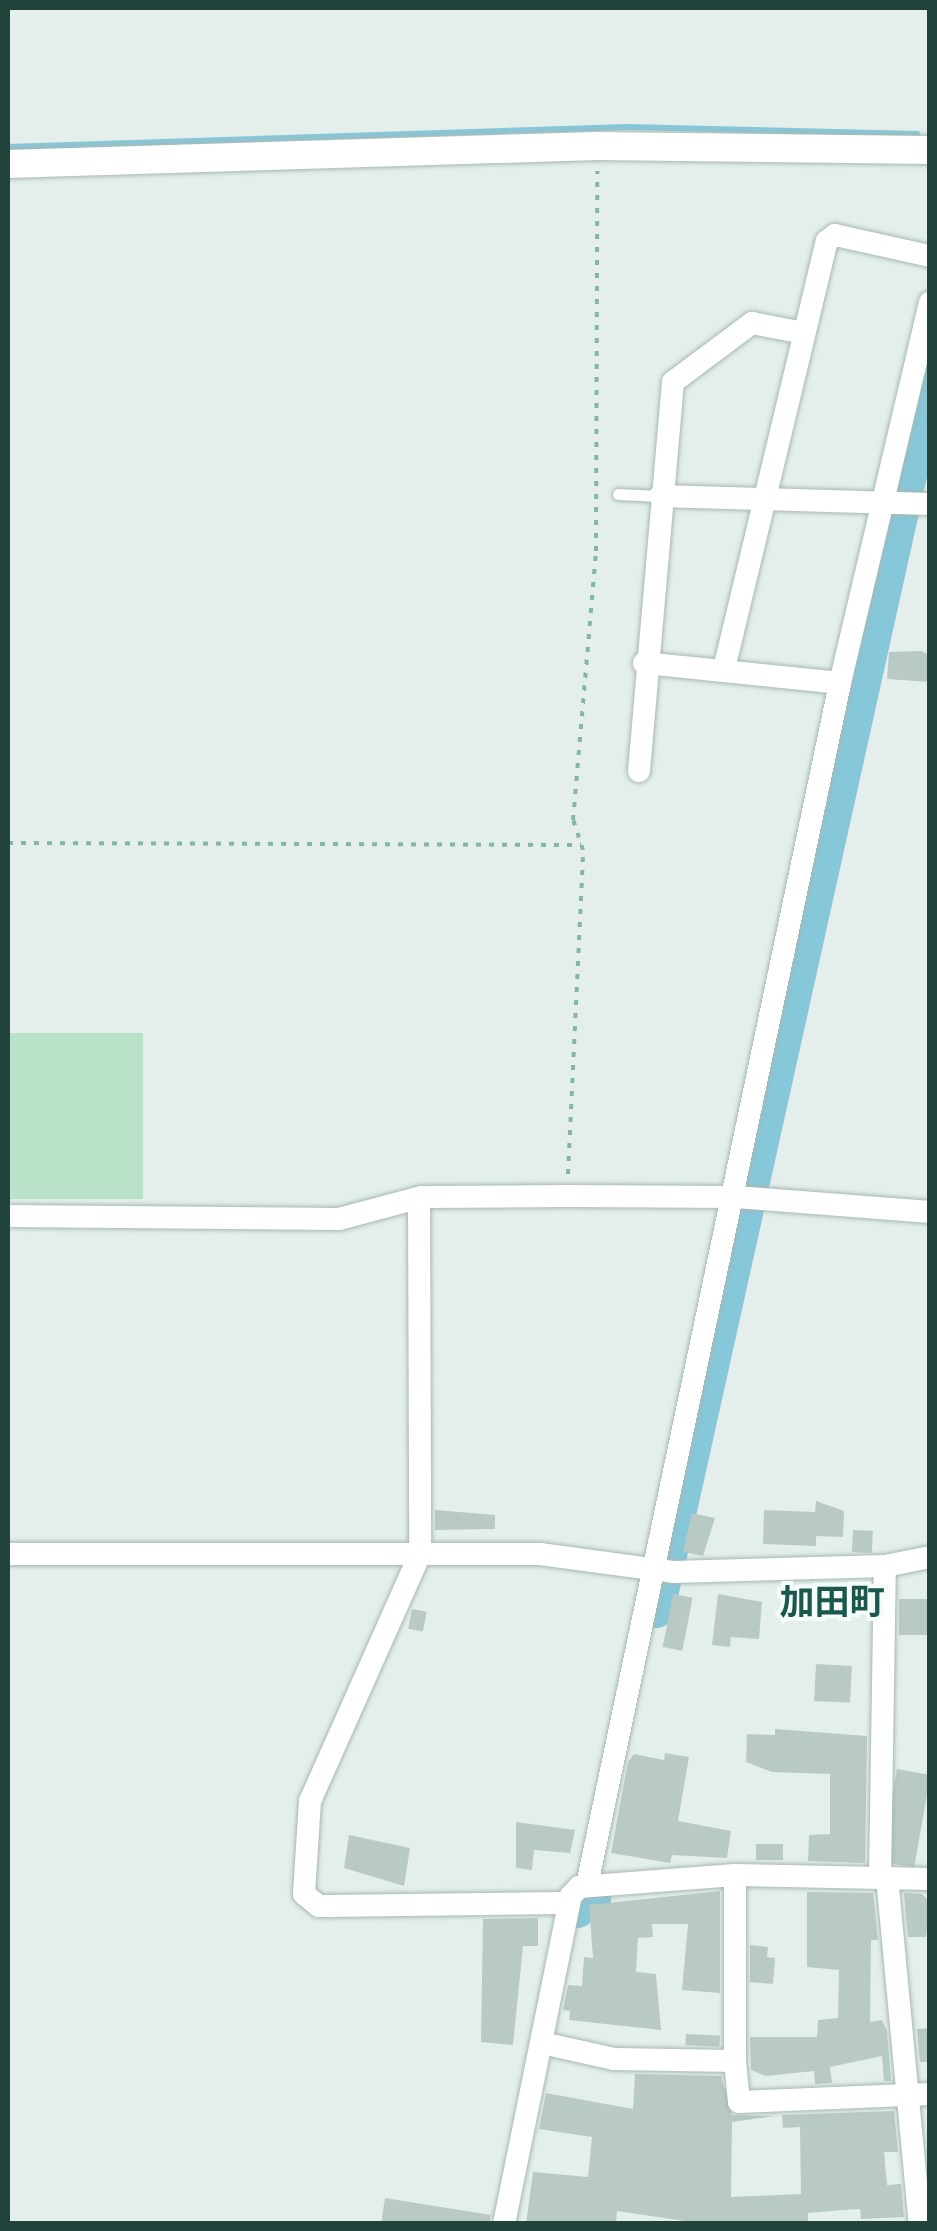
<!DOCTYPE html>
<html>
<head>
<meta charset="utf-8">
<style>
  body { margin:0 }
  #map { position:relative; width:937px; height:2231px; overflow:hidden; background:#e4efeb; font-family:"DejaVu Sans","Noto Sans JP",sans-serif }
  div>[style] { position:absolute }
  .green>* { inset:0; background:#bae2c8; transform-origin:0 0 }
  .stream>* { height:6px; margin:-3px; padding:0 3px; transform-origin:3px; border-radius:3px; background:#86c7da }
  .river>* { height:38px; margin:-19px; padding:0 19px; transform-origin:19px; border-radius:19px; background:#86c7da }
  .building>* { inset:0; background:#b9cac4; transform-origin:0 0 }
  .path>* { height:4px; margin-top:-2px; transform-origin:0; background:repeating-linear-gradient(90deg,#81b6a9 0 5px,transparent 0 13px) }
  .roads { filter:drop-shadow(0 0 2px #a6b8b3) drop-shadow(0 0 2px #a6b8b3) }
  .service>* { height:11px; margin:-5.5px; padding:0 5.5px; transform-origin:5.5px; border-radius:5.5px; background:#fff }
  .minor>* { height:22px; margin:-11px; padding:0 11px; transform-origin:11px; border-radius:11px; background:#fff }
  .tertiary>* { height:28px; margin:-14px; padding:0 14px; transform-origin:14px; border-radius:14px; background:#fff }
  span { translate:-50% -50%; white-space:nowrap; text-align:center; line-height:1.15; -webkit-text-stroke:8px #f5fbf8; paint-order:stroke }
  .quarter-label { font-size:35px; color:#1a584d; font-weight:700 }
  .frame { position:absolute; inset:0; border:10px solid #21433c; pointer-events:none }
</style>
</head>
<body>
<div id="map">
  <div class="green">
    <i style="left:8px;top:1033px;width:135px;height:166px"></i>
  </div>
  <div class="stream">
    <i style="left:8px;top:147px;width:620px;rotate:-1.85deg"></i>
    <i style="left:628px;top:127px;width:289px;rotate:1.4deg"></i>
    <i style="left:589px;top:1901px;width:14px;rotate:-21deg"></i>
  </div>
  <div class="river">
    <i style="left:656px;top:1609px;width:1263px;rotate:-77.47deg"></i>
    <i style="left:577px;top:1909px;width:19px;rotate:-36deg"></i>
  </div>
  <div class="building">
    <i style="clip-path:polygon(921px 651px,930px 655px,930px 682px,887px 679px,889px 652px)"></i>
    <i style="clip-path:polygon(816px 1501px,844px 1511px,843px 1537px,816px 1536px,816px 1546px,763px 1544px,764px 1510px,815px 1512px)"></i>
    <i style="clip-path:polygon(435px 1510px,495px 1515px,495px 1529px,435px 1530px)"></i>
    <i style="clip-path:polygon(692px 1513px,715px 1518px,703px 1556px,683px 1552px)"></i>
    <i style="left:853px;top:1530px;width:20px;height:22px;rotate:3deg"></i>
    <i style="left:673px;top:1594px;width:20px;height:54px;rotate:11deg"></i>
    <i style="clip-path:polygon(718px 1594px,762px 1602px,759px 1639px,731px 1637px,730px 1647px,712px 1645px)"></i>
    <i style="left:899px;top:1599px;width:31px;height:36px"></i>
    <i style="left:412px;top:1609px;width:15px;height:20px;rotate:11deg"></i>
    <i style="left:816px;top:1664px;width:36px;height:37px;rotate:3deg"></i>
    <i style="clip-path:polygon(775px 1729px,867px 1736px,865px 1863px,808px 1861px,809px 1835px,830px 1834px,830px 1774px,772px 1772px,746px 1762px,747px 1734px,775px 1735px)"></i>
    <i style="clip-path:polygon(665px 1753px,689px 1757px,678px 1821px,731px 1831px,727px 1858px,672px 1855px,670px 1863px,611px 1853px,628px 1762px,634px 1754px,664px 1760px)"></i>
    <i style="left:897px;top:1769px;width:34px;height:94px;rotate:10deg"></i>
    <i style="clip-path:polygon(516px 1822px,575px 1830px,570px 1853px,534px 1850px,532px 1870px,516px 1868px)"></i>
    <i style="clip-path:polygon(349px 1835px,410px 1848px,404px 1886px,344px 1868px)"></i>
    <i style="left:756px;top:1844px;width:27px;height:16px"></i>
    <i style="clip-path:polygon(720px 1891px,720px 1993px,682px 1990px,688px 1924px,652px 1924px,653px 1937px,638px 1938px,636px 1972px,656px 1974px,661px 2030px,569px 2020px,570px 2011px,563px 2010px,568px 1985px,582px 1986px,584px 1957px,593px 1958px,589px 1905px)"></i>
    <i style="clip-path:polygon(807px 1892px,873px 1893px,878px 1940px,871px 1940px,870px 2022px,882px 2020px,887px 2031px,891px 2081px,884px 2081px,882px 2056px,830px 2067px,832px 2083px,815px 2084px,814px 2071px,766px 2076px,751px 2070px,750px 2037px,817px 2037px,818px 2020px,838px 2018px,839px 1970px,807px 1967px)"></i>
    <i style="clip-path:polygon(904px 1893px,922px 1894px,930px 1902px,926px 1937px,908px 1937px)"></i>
    <i style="clip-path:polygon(538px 1918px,538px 1946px,523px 1946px,513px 2045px,481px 2042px,483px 1919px)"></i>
    <i style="clip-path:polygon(750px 1945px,768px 1947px,767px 1957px,775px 1958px,773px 1984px,750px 1982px)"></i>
    <i style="clip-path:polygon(930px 2028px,930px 2062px,920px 2062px,917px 2029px)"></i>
    <i style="left:686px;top:2034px;width:34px;height:11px;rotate:3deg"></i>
    <i style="clip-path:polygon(635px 2074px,721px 2076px,732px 2115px,775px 2116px,732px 2122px,731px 2197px,801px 2194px,800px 2127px,783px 2128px,782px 2115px,894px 2111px,898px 2152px,884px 2152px,887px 2185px,901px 2184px,904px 2217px,861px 2219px,860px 2209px,843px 2210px,808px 2213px,808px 2224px,705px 2224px,617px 2211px,616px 2224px,526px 2224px,533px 2172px,588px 2177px,592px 2137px,539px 2129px,546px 2093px,633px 2109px)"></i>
    <i style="clip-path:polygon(385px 2198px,491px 2215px,489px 2224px,381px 2224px)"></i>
  </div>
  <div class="path">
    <i style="left:8px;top:843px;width:573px;rotate:0.2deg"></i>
    <i style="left:568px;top:1174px;width:324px;rotate:-87.3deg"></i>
    <i style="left:583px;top:850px;width:32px;rotate:-108deg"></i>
    <i style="left:573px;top:820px;width:270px;rotate:-85.1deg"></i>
    <i style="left:596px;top:551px;width:380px;rotate:-89.8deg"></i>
  </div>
  <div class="roads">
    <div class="service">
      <i style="left:618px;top:494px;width:42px;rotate:2.7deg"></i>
    </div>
    <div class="minor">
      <i style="left:660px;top:496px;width:270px;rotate:1.7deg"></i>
      <i style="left:644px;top:663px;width:197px;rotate:5.8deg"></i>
      <i style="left:724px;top:669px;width:440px;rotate:-76.5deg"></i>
      <i style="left:827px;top:241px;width:10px;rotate:-37deg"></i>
      <i style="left:835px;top:235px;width:97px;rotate:12.5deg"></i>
      <i style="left:639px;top:771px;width:390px;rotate:-85deg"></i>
      <i style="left:673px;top:382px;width:99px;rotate:-36.8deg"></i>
      <i style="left:752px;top:323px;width:53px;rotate:10.9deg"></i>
      <i style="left:419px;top:1198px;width:356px;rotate:89.8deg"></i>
      <i style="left:8px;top:1216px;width:331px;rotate:0.5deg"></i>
      <i style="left:339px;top:1219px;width:85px;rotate:-15deg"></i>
      <i style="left:421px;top:1197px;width:146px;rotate:-0.4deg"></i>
      <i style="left:567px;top:1196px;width:169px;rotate:0.3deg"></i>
      <i style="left:736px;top:1197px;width:195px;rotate:4.4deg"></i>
      <i style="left:8px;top:1554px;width:532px"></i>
      <i style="left:540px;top:1554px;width:134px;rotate:7.7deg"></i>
      <i style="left:673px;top:1572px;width:212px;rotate:-1.6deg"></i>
      <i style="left:885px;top:1566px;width:46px;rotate:-11.3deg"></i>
      <i style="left:420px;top:1554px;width:270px;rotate:114deg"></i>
      <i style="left:310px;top:1801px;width:93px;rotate:93.7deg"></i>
      <i style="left:304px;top:1894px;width:19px;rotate:39deg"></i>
      <i style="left:319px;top:1906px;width:250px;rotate:-0.7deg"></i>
      <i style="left:735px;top:1875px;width:186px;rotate:90deg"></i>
      <i style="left:880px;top:1877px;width:311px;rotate:-89.1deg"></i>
      <i style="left:887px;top:1877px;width:349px;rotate:84.6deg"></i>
      <i style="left:587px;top:1885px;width:1228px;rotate:-78.11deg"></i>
      <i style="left:840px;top:683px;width:391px;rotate:-76.7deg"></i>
      <i style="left:542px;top:2043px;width:74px;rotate:12.5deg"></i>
      <i style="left:614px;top:2059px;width:121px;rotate:0.9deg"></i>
      <i style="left:735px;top:2061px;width:41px;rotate:84.4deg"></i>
      <i style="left:739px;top:2102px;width:191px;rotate:-2.4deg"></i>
      <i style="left:504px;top:2224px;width:335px;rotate:-78.5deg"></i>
      <i style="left:571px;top:1896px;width:12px;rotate:-48deg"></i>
      <i style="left:579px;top:1887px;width:156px;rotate:-4.4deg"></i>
      <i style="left:735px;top:1875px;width:195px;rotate:1.2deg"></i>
    </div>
    <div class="tertiary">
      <i style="left:8px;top:164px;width:589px;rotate:-1.75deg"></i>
      <i style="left:597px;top:146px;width:333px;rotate:0.7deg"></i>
    </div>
  </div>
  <div class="quarter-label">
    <span style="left:832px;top:1602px">加田町</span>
  </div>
  <div class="frame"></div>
</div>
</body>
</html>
